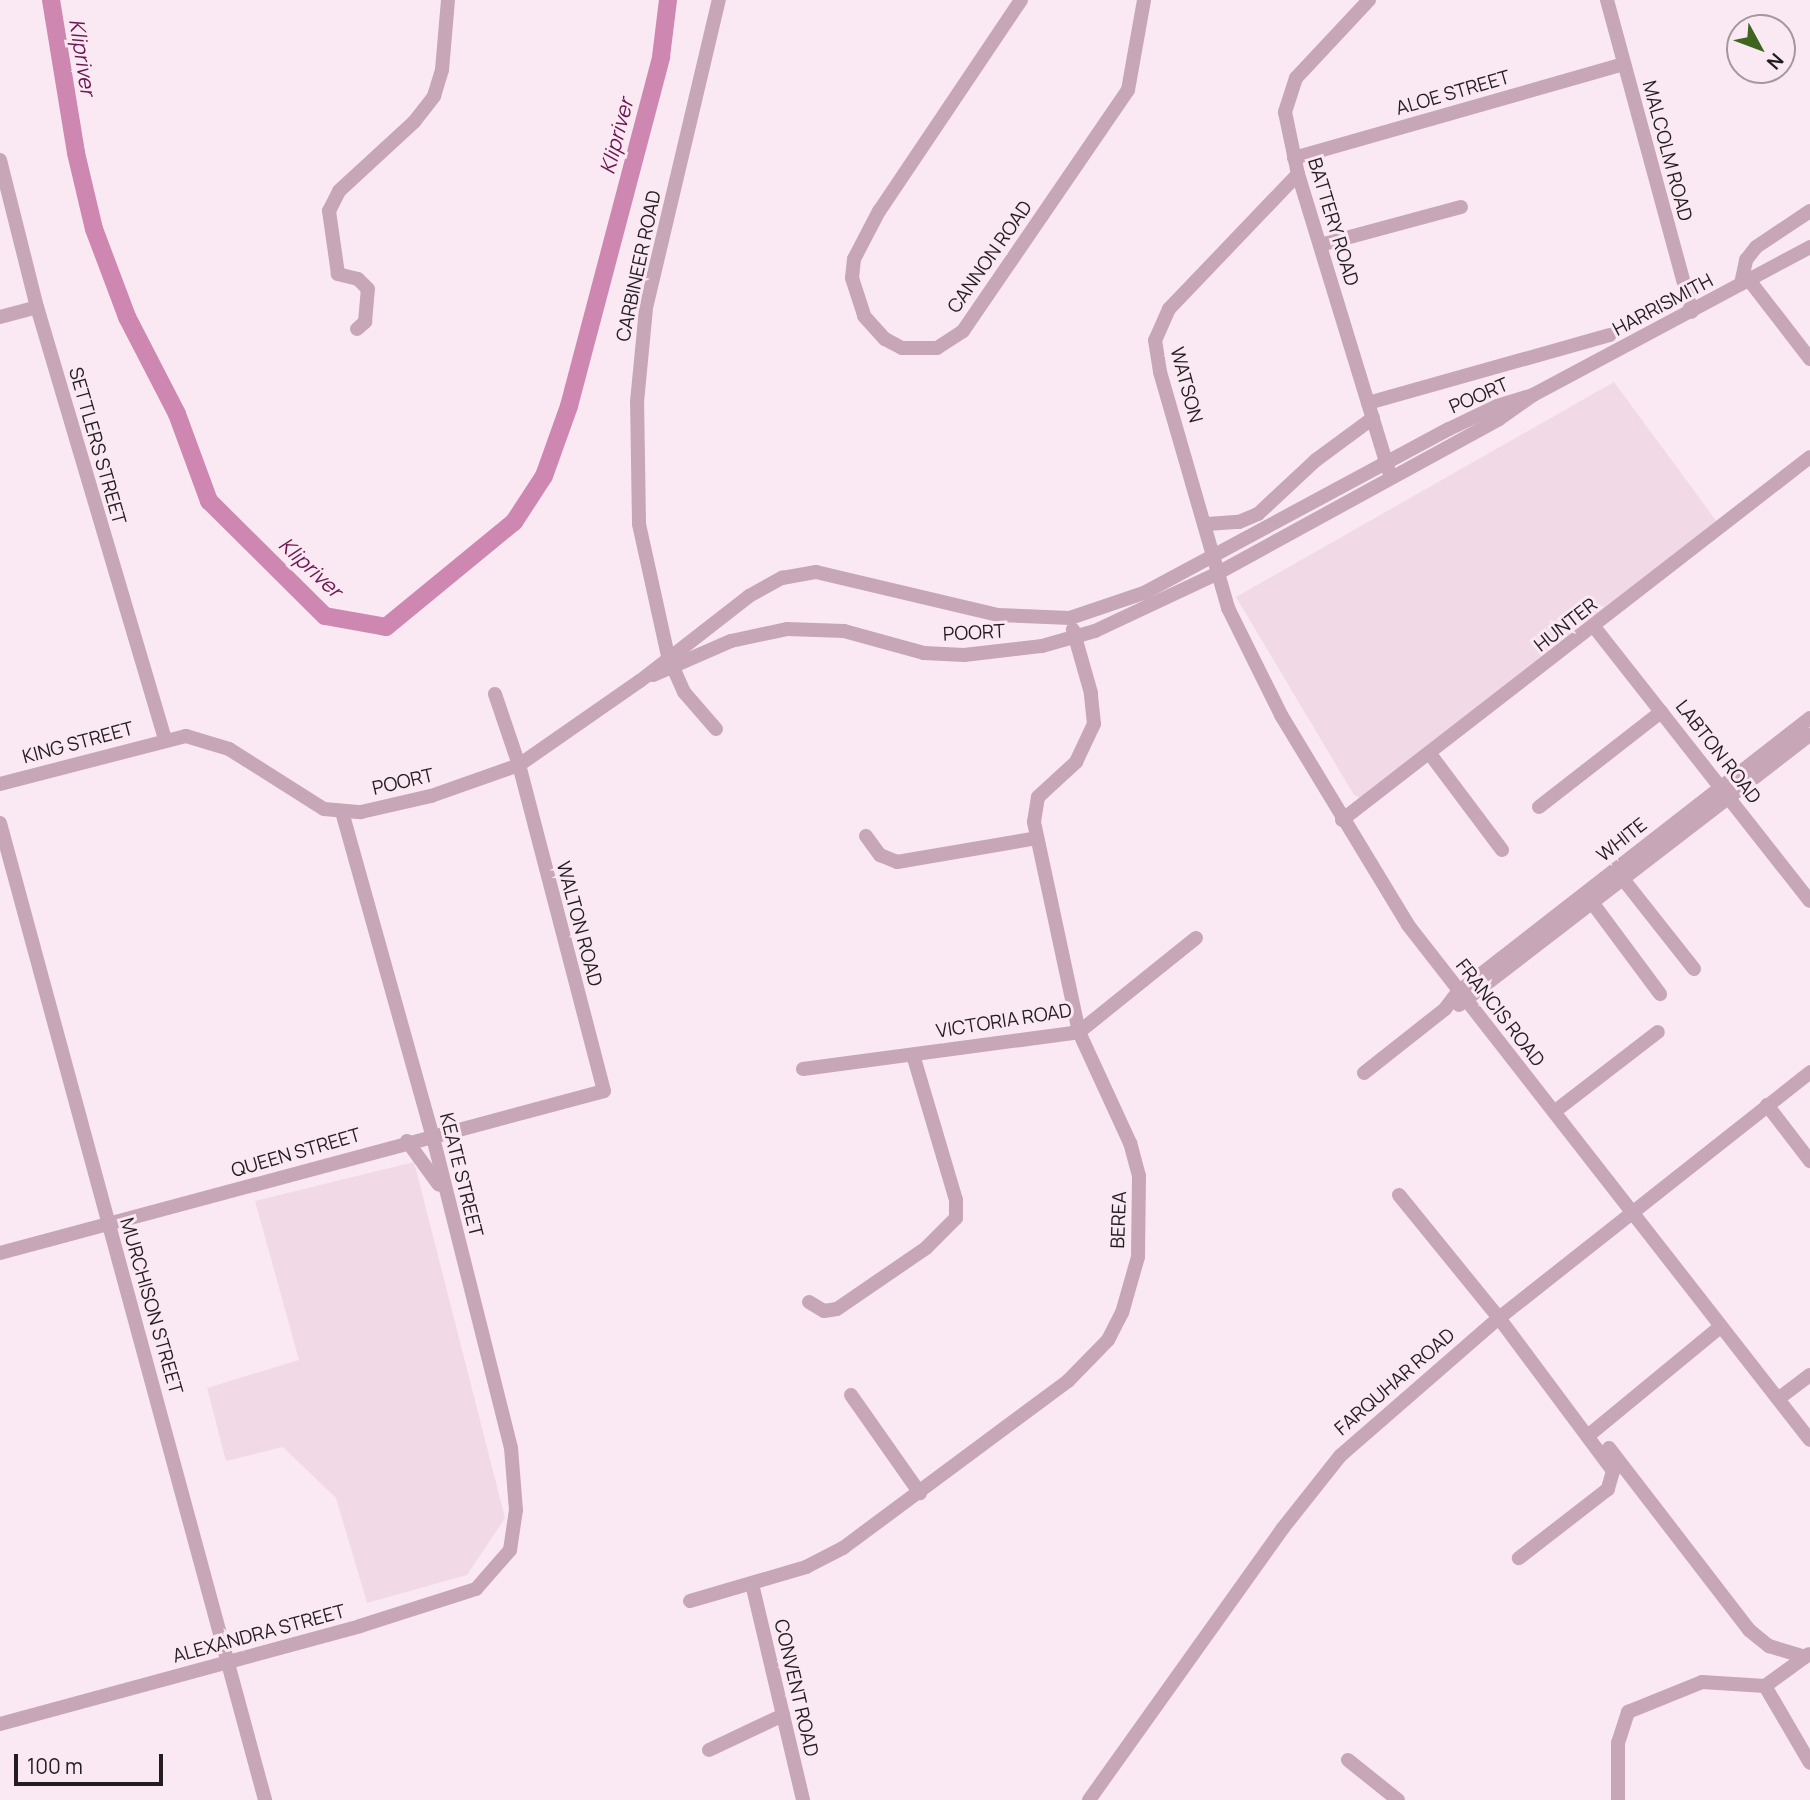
<!DOCTYPE html>
<html>
<head>
<meta charset="utf-8">
<style>
  body { margin:0 }
  #map { position:relative; width:1810px; height:1800px; overflow:hidden; background:#fae9f2; font-family:Manrope,sans-serif }
  div>[style] { position:absolute }
  .built>* { inset:0; background:#f1d9e6 }
  .river>* { height:18px; margin:-9px; padding:0 9px; transform-origin:9px; border-radius:9px; background:#ce87b1 }
  .minor>* { height:14px; margin:-7px; padding:0 7px; transform-origin:7px; border-radius:7px; background:#c7a6b8 }
  span { translate:-50% -50%; white-space:nowrap; text-align:center; line-height:1.15; -webkit-text-stroke:6px #fae9f2; paint-order:stroke }
  .street-label { font-size:19px; color:#231d20 }
  .water-label { font-size:21px; color:#6a164f; font-style:italic }
  .north { position:absolute; left:1726px; top:14px; width:70px; height:70px; box-sizing:border-box; background:#fae9f2; border:2px solid #a4979e; border-radius:50%; rotate:131deg; font-size:19px; font-weight:700; line-height:28px; text-align:center; color:#231d20 }
  .north::after { content:''; display:block; margin:auto; width:24px; height:32px; background:#3e651f; clip-path:polygon(50% 0,100% 100%,50% 72%,0 100%) }
  .scale { position:absolute; left:14px; top:1754px; width:149px; height:32px; box-sizing:border-box; border:4px solid #231d20; border-top:0; padding-left:9px; font-size:21px; line-height:24px; white-space:nowrap; color:#231d20; -webkit-text-stroke:5px #fae9f2; paint-order:stroke }
</style>
</head>
<body>
<div id="map">
  <div class="built">
    <i style="clip-path:polygon(1614px 382px,1720px 526px,1365px 800px,1354px 795px,1236px 597px)"></i>
    <i style="clip-path:polygon(414px 1162px,505px 1518px,467px 1575px,367px 1603px,336px 1498px,283px 1447px,226px 1461px,207px 1388px,299px 1360px,255px 1201px)"></i>
  </div>
  <div class="river">
    <i style="left:51px;top:0;width:155px;rotate:80.7deg"></i>
    <i style="left:76px;top:153px;width:78px;rotate:76.7deg"></i>
    <i style="left:94px;top:229px;width:94px;rotate:69.4deg"></i>
    <i style="left:127px;top:317px;width:109px;rotate:62.7deg"></i>
    <i style="left:177px;top:414px;width:93px;rotate:69.8deg"></i>
    <i style="left:209px;top:501px;width:163px;rotate:44.8deg"></i>
    <i style="left:325px;top:616px;width:62px;rotate:10.2deg"></i>
    <i style="left:386px;top:627px;width:166px;rotate:-39.4deg"></i>
    <i style="left:514px;top:522px;width:55px;rotate:-56.9deg"></i>
    <i style="left:544px;top:476px;width:74px;rotate:-70.3deg"></i>
    <i style="left:569px;top:406px;width:361px;rotate:-75.2deg"></i>
    <i style="left:661px;top:57px;width:57px;rotate:-83deg"></i>
  </div>
  <div class="minor">
    <i style="left:1021px;top:0;width:254px;rotate:123.9deg"></i>
    <i style="left:879px;top:211px;width:54px;rotate:117.5deg"></i>
    <i style="left:854px;top:259px;width:19px;rotate:96deg"></i>
    <i style="left:852px;top:278px;width:40px;rotate:72deg"></i>
    <i style="left:864px;top:316px;width:31px;rotate:48deg"></i>
    <i style="left:885px;top:339px;width:19px;rotate:28deg"></i>
    <i style="left:902px;top:348px;width:35px"></i>
    <i style="left:937px;top:348px;width:31px;rotate:-33deg"></i>
    <i style="left:963px;top:331px;width:292px;rotate:-55.6deg"></i>
    <i style="left:1128px;top:90px;width:91px;rotate:-79.9deg"></i>
    <i style="left:1369px;top:0;width:107px;rotate:133.1deg"></i>
    <i style="left:1296px;top:78px;width:36px;rotate:108deg"></i>
    <i style="left:1285px;top:112px;width:63px;rotate:78.2deg"></i>
    <i style="left:1298px;top:174px;width:311px;rotate:73deg"></i>
    <i style="left:1607px;top:0;width:323px;rotate:74.8deg"></i>
    <i style="left:1294px;top:158px;width:342px;rotate:-15.9deg"></i>
    <i style="left:0;top:160px;width:152px;rotate:75.9deg"></i>
    <i style="left:37px;top:307px;width:452px;rotate:73.5deg"></i>
    <i style="left:1298px;top:174px;width:187px;rotate:133.7deg"></i>
    <i style="left:1169px;top:309px;width:34px;rotate:114deg"></i>
    <i style="left:1155px;top:340px;width:32px;rotate:81deg"></i>
    <i style="left:1160px;top:372px;width:246px;rotate:73.9deg"></i>
    <i style="left:1228px;top:608px;width:119px;rotate:63.6deg"></i>
    <i style="left:1281px;top:715px;width:245px;rotate:58.8deg"></i>
    <i style="left:1408px;top:925px;width:653px;rotate:52.03deg"></i>
    <i style="left:1320px;top:245px;width:146px;rotate:-15.1deg"></i>
    <i style="left:1749px;top:280px;width:100px;rotate:52.3deg"></i>
    <i style="left:1741px;top:284px;width:25px;rotate:-78deg"></i>
    <i style="left:1746px;top:260px;width:16px;rotate:-52deg"></i>
    <i style="left:1756px;top:247px;width:65px;rotate:-33.7deg"></i>
    <i style="left:0;top:317px;width:38px;rotate:-15deg"></i>
    <i style="left:357px;top:329px;width:11px;rotate:-41deg"></i>
    <i style="left:365px;top:322px;width:33px;rotate:-85deg"></i>
    <i style="left:368px;top:289px;width:14px;rotate:-135deg"></i>
    <i style="left:358px;top:279px;width:21px;rotate:-166deg"></i>
    <i style="left:338px;top:274px;width:64px;rotate:-98.1deg"></i>
    <i style="left:329px;top:211px;width:22px;rotate:-63deg"></i>
    <i style="left:339px;top:191px;width:102px;rotate:-42.6deg"></i>
    <i style="left:414px;top:122px;width:33px;rotate:-52deg"></i>
    <i style="left:434px;top:96px;width:27px;rotate:-73deg"></i>
    <i style="left:442px;top:70px;width:70px;rotate:-85.1deg"></i>
    <i style="left:1368px;top:403px;width:251px;rotate:-15.7deg"></i>
    <i style="left:1207px;top:524px;width:32px;rotate:-4deg"></i>
    <i style="left:1239px;top:522px;width:21px;rotate:-23deg"></i>
    <i style="left:1258px;top:514px;width:79px;rotate:-43deg"></i>
    <i style="left:1316px;top:460px;width:71px;rotate:-36.4deg"></i>
    <i style="left:1595px;top:628px;width:347px;rotate:51.8deg"></i>
    <i style="left:653px;top:675px;width:85px;rotate:-23.6deg"></i>
    <i style="left:731px;top:641px;width:57px;rotate:-12.1deg"></i>
    <i style="left:787px;top:629px;width:57px;rotate:2deg"></i>
    <i style="left:844px;top:631px;width:83px;rotate:15.4deg"></i>
    <i style="left:924px;top:653px;width:40px;rotate:2.9deg"></i>
    <i style="left:964px;top:655px;width:79px;rotate:-6.6deg"></i>
    <i style="left:1042px;top:646px;width:55px;rotate:-15.8deg"></i>
    <i style="left:1095px;top:631px;width:136px;rotate:-25.2deg"></i>
    <i style="left:1218px;top:573px;width:320px;rotate:-28.7deg"></i>
    <i style="left:1499px;top:419px;width:42px;rotate:-35.2deg"></i>
    <i style="left:1533px;top:395px;width:314px;rotate:-28.1deg"></i>
    <i style="left:716px;top:729px;width:49px;rotate:-130.9deg"></i>
    <i style="left:684px;top:692px;width:39px;rotate:-114deg"></i>
    <i style="left:668px;top:656px;width:135px;rotate:-102.4deg"></i>
    <i style="left:639px;top:524px;width:122px;rotate:-90.9deg"></i>
    <i style="left:637px;top:402px;width:94px;rotate:-84.5deg"></i>
    <i style="left:646px;top:308px;width:317px;rotate:-76.7deg"></i>
    <i style="left:1430px;top:754px;width:120px;rotate:53.1deg"></i>
    <i style="left:0;top:784px;width:192px;rotate:-14.5deg"></i>
    <i style="left:186px;top:736px;width:45px;rotate:16.8deg"></i>
    <i style="left:229px;top:749px;width:112px;rotate:32.3deg"></i>
    <i style="left:324px;top:809px;width:37px;rotate:5deg"></i>
    <i style="left:361px;top:812px;width:72px;rotate:-12.9deg"></i>
    <i style="left:431px;top:796px;width:93px;rotate:-19.4deg"></i>
    <i style="left:519px;top:765px;width:147px;rotate:-34.8deg"></i>
    <i style="left:640px;top:681px;width:138px;rotate:-37.9deg"></i>
    <i style="left:749px;top:596px;width:38px;rotate:-29deg"></i>
    <i style="left:782px;top:578px;width:35px;rotate:-10deg"></i>
    <i style="left:816px;top:572px;width:187px;rotate:13.3deg"></i>
    <i style="left:998px;top:615px;width:72px;rotate:2.4deg"></i>
    <i style="left:1070px;top:618px;width:78px;rotate:-18.7deg"></i>
    <i style="left:1144px;top:593px;width:346px;rotate:-28.3deg"></i>
    <i style="left:1449px;top:429px;width:53px;rotate:-25.6deg"></i>
    <i style="left:1497px;top:406px;width:38px;rotate:-17deg"></i>
    <i style="left:1539px;top:807px;width:155px;rotate:-37.9deg"></i>
    <i style="left:1342px;top:820px;width:592px;rotate:-37.8deg"></i>
    <i style="left:0;top:823px;width:1012px;rotate:74.82deg"></i>
    <i style="left:866px;top:836px;width:24px;rotate:54deg"></i>
    <i style="left:880px;top:855px;width:18px;rotate:22deg"></i>
    <i style="left:897px;top:862px;width:142px;rotate:-9.7deg"></i>
    <i style="left:1619px;top:874px;width:121px;rotate:51.7deg"></i>
    <i style="left:1588px;top:897px;width:121px;rotate:53.4deg"></i>
    <i style="left:1459px;top:1005px;width:443px;rotate:-37.6deg"></i>
    <i style="left:803px;top:1069px;width:278px;rotate:-7.6deg"></i>
    <i style="left:1079px;top:1032px;width:150px;rotate:-38.8deg"></i>
    <i style="left:1364px;top:1073px;width:103px;rotate:-38.3deg"></i>
    <i style="left:1445px;top:1009px;width:21px;rotate:-53deg"></i>
    <i style="left:1458px;top:992px;width:446px;rotate:-37.9deg"></i>
    <i style="left:1767px;top:1105px;width:71px;rotate:52.5deg"></i>
    <i style="left:1554px;top:1112px;width:131px;rotate:-37.6deg"></i>
    <i style="left:407px;top:1141px;width:54px;rotate:54deg"></i>
    <i style="left:1399px;top:1195px;width:159px;rotate:50.9deg"></i>
    <i style="left:1499px;top:1318px;width:191px;rotate:53.3deg"></i>
    <i style="left:1613px;top:1471px;width:19px;rotate:106deg"></i>
    <i style="left:1608px;top:1489px;width:113px;rotate:142.2deg"></i>
    <i style="left:0;top:1253px;width:625px;rotate:-15.01deg"></i>
    <i style="left:604px;top:1091px;width:337px;rotate:-104.6deg"></i>
    <i style="left:519px;top:765px;width:75px;rotate:-108.7deg"></i>
    <i style="left:809px;top:1302px;width:17px;rotate:31deg"></i>
    <i style="left:824px;top:1311px;width:13px;rotate:-9deg"></i>
    <i style="left:837px;top:1309px;width:108px;rotate:-34.4deg"></i>
    <i style="left:926px;top:1248px;width:42px;rotate:-45deg"></i>
    <i style="left:956px;top:1218px;width:18px;rotate:-90deg"></i>
    <i style="left:956px;top:1200px;width:151px;rotate:-106.5deg"></i>
    <i style="left:851px;top:1395px;width:120px;rotate:54.9deg"></i>
    <i style="left:1778px;top:1399px;width:40px;rotate:-37deg"></i>
    <i style="left:1589px;top:1435px;width:171px;rotate:-39.5deg"></i>
    <i style="left:1609px;top:1448px;width:230px;rotate:52.4deg"></i>
    <i style="left:1749px;top:1630px;width:26px;rotate:39deg"></i>
    <i style="left:1769px;top:1646px;width:37px;rotate:17deg"></i>
    <i style="left:752px;top:1584px;width:222px;rotate:76.7deg"></i>
    <i style="left:690px;top:1601px;width:121px;rotate:-16.3deg"></i>
    <i style="left:806px;top:1567px;width:42px;rotate:-27.2deg"></i>
    <i style="left:843px;top:1548px;width:280px;rotate:-36.6deg"></i>
    <i style="left:1068px;top:1381px;width:57px;rotate:-45.7deg"></i>
    <i style="left:1108px;top:1340px;width:30px;rotate:-63deg"></i>
    <i style="left:1122px;top:1313px;width:58px;rotate:-74.1deg"></i>
    <i style="left:1138px;top:1257px;width:81px;rotate:-89.3deg"></i>
    <i style="left:1139px;top:1176px;width:34px;rotate:-105deg"></i>
    <i style="left:1130px;top:1143px;width:122px;rotate:-114.7deg"></i>
    <i style="left:1079px;top:1032px;width:215px;rotate:-102.1deg"></i>
    <i style="left:1034px;top:822px;width:25px;rotate:-81deg"></i>
    <i style="left:1038px;top:797px;width:52px;rotate:-42.6deg"></i>
    <i style="left:1076px;top:762px;width:42px;rotate:-64.7deg"></i>
    <i style="left:1094px;top:724px;width:31px;rotate:-96deg"></i>
    <i style="left:1091px;top:693px;width:66px;rotate:-105.9deg"></i>
    <i style="left:1765px;top:1686px;width:89px;rotate:59.7deg"></i>
    <i style="left:0;top:1724px;width:373px;rotate:-15.2deg"></i>
    <i style="left:360px;top:1626px;width:122px;rotate:-17.7deg"></i>
    <i style="left:476px;top:1589px;width:52px;rotate:-48.9deg"></i>
    <i style="left:510px;top:1550px;width:40px;rotate:-81.5deg"></i>
    <i style="left:516px;top:1510px;width:62px;rotate:-94.6deg"></i>
    <i style="left:511px;top:1448px;width:324px;rotate:-104.1deg"></i>
    <i style="left:432px;top:1134px;width:334px;rotate:-105.6deg"></i>
    <i style="left:709px;top:1750px;width:82px;rotate:-25.3deg"></i>
    <i style="left:1348px;top:1760px;width:64px;rotate:38.7deg"></i>
    <i style="left:1089px;top:1800px;width:334px;rotate:-54.5deg"></i>
    <i style="left:1283px;top:1528px;width:92px;rotate:-51.6deg"></i>
    <i style="left:1340px;top:1456px;width:211px;rotate:-41deg"></i>
    <i style="left:1499px;top:1318px;width:397px;rotate:-38.3deg"></i>
    <i style="left:1618px;top:1800px;width:57px;rotate:-90deg"></i>
    <i style="left:1618px;top:1743px;width:33px;rotate:-72deg"></i>
    <i style="left:1628px;top:1712px;width:80px;rotate:-22.1deg"></i>
    <i style="left:1702px;top:1682px;width:63px;rotate:3.6deg"></i>
    <i style="left:1765px;top:1686px;width:54px;rotate:-36deg"></i>
  </div>
  <div class="street-label">
    <span style="left:1453px;top:93px;rotate:-16deg">ALOE STREET</span>
    <span style="left:1667px;top:151px;rotate:75deg">MALCOLM ROAD</span>
    <span style="left:1333px;top:222px;rotate:73deg">BATTERY ROAD</span>
    <span style="left:990px;top:257px;rotate:-55deg">CANNON ROAD</span>
    <span style="left:639px;top:266px;rotate:-78deg">CARBINEER ROAD</span>
    <span style="left:1663px;top:305px;rotate:-28deg">HARRISMITH</span>
    <span style="left:1186px;top:385px;rotate:75deg">WATSON</span>
    <span style="left:1479px;top:396px;rotate:-23deg">POORT</span>
    <span style="left:97px;top:446px;rotate:74deg">SETTLERS STREET</span>
    <span style="left:1566px;top:625px;rotate:-38deg">HUNTER</span>
    <span style="left:974px;top:633px;rotate:-3deg">POORT</span>
    <span style="left:78px;top:743px;rotate:-15deg">KING STREET</span>
    <span style="left:1718px;top:752px;rotate:52deg">LABTON ROAD</span>
    <span style="left:403px;top:782px;rotate:-13deg">POORT</span>
    <span style="left:1622px;top:840px;rotate:-38deg">WHITE</span>
    <span style="left:579px;top:924px;rotate:75deg">WALTON ROAD</span>
    <span style="left:1500px;top:1013px;rotate:52deg">FRANCIS ROAD</span>
    <span style="left:1004px;top:1021px;rotate:-9deg">VICTORIA ROAD</span>
    <span style="left:296px;top:1153px;rotate:-16deg">QUEEN STREET</span>
    <span style="left:461px;top:1175px;rotate:76deg">KEATE STREET</span>
    <span style="left:1119px;top:1220px;rotate:-88deg">BEREA</span>
    <span style="left:151px;top:1306px;rotate:74deg">MURCHISON STREET</span>
    <span style="left:1395px;top:1382px;rotate:-41deg">FARQUHAR ROAD</span>
    <span style="left:259px;top:1634px;rotate:-15deg">ALEXANDRA STREET</span>
    <span style="left:796px;top:1688px;rotate:77deg">CONVENT ROAD</span>
  </div>
  <div class="water-label">
    <span style="left:83px;top:57px;rotate:81deg">Klipriver</span>
    <span style="left:616px;top:136px;rotate:-75deg">Klipriver</span>
    <span style="left:311px;top:567px;rotate:43deg">Klipriver</span>
  </div>
  <div class="north">N</div>
  <div class="scale">100 m</div>
</div>
</body>
</html>
